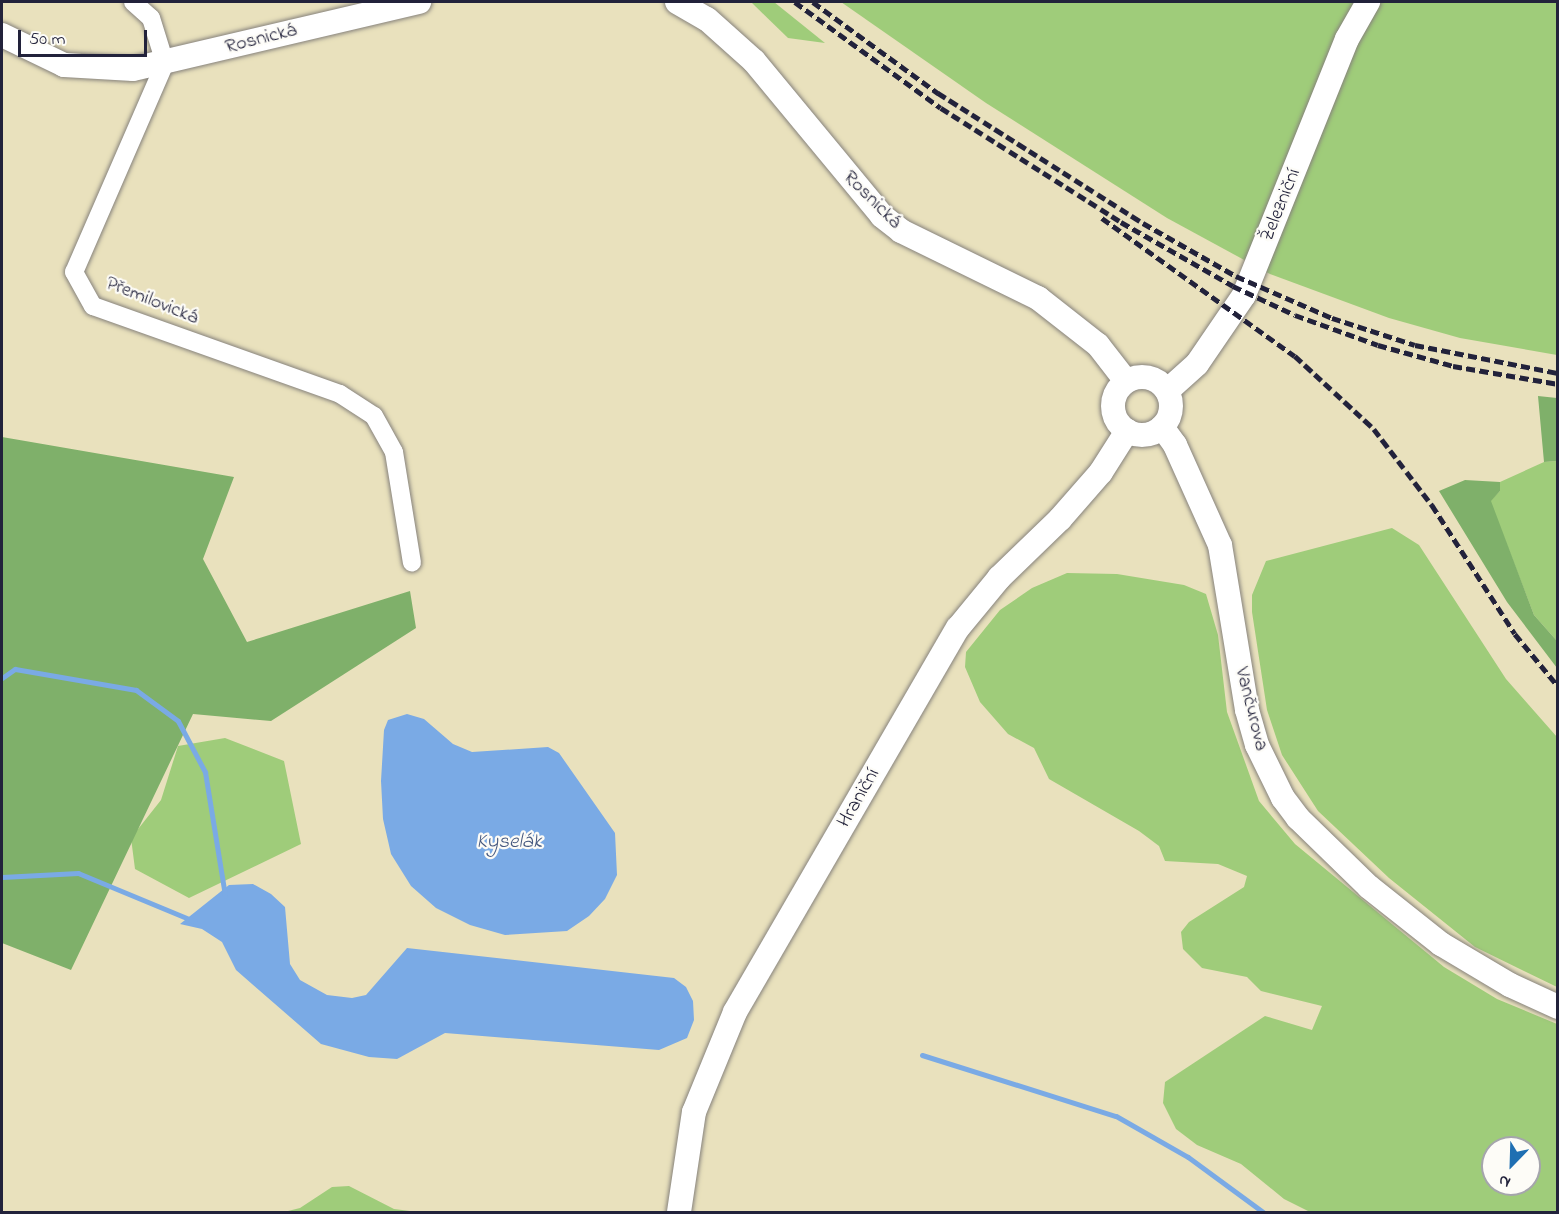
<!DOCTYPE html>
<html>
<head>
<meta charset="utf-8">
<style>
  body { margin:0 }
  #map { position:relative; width:1559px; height:1214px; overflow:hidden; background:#e9e1bd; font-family:"Indie Flower",sans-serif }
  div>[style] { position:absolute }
  .green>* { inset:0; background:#9fcc7a }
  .forest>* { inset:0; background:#7fb06a }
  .water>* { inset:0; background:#7aaae5 }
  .stream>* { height:5px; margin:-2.5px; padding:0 2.5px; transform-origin:2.5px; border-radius:2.5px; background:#7aaae5 }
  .roads { filter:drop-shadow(0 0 2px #86827c) drop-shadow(0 0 2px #86827c) }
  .minor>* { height:18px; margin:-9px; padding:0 9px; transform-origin:9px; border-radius:9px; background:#fff }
  .tertiary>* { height:24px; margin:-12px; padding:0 12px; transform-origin:12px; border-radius:12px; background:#fff }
  .tertiary>.ring { margin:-12px; padding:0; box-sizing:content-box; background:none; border:24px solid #fff; border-radius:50% }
  .rail>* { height:4.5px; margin-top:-2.25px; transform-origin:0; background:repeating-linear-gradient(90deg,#22223b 0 9px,transparent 0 13.5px) }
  span { translate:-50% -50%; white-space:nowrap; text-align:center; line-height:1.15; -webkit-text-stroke:4.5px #fdfcf7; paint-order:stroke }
  .street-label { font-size:20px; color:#22223b }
  .water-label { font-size:21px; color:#45587f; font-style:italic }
  .frame { position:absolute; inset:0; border:3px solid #22223b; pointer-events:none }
  .north { position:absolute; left:1481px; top:1136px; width:60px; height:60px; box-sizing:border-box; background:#fdfcf7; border:2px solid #a5a5ac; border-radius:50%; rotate:203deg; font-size:16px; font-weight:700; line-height:24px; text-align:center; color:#22223b }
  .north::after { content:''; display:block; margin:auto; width:21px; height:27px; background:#1f6fb2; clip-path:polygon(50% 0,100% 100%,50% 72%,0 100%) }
  .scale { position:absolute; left:18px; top:30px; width:129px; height:27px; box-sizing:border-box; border:3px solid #22223b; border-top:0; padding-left:8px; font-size:18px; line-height:21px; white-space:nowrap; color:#22223b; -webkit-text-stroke:4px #fdfcf7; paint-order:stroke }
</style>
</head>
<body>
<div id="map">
  <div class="green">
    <i style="clip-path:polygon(751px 2px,774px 2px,825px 43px,788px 38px)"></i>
    <i style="clip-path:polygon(841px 2px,1557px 2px,1557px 355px,1460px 338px,1389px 318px,1270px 274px,1167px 218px,986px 103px)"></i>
    <i style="clip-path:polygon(1557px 461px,1557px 641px,1534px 615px,1490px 501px,1500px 491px,1500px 482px,1544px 462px)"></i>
    <i style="clip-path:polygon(1392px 528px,1419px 545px,1506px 679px,1557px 737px,1557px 987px,1475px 947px,1389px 878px,1318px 811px,1282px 755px,1267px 710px,1252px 612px,1252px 595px,1266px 561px)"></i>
    <i style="clip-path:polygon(evenodd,1067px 573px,1117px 574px,1184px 585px,1206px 594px,1218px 635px,1227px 712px,1259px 801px,1295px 844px,1444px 967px,1497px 999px,1557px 1024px,1557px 1212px,1310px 1212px,1284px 1199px,1241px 1164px,1197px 1145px,1176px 1129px,1163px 1103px,1165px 1082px,1265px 1016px,1312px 1030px,1322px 1006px,1261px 991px,1247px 977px,1202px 968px,1183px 949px,1181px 932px,1189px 922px,1244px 887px,1247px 876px,1218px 864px,1165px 861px,1159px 846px,1139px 831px,1049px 779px,1034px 748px,1008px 734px,980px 702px,965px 667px,966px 652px,1000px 610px,1032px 588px,1067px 573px,1493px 1148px,1529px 1148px,1529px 1184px,1493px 1184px,1493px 1148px)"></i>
    <i style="clip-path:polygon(225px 738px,284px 761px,301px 844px,189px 898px,135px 869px,131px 838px,161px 800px,178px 746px)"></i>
    <i style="clip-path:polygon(349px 1186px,394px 1209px,418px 1212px,284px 1212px,300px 1208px,332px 1187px)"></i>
  </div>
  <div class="forest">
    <i style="clip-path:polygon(1538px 396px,1557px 398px,1557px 461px,1544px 462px)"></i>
    <i style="clip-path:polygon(2px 437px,234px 477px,203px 559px,247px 642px,410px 591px,416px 628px,271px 721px,193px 714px,71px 970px,2px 943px)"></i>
    <i style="clip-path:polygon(1465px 480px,1500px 482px,1500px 491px,1491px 501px,1534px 615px,1557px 641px,1557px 668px,1507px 602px,1439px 491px)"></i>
  </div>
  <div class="water">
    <i style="clip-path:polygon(407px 714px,424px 719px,453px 744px,472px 752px,548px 747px,559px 753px,615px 833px,617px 875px,605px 899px,589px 916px,567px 931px,505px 935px,470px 925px,436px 908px,411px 886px,391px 854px,383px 819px,381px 781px,384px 730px,388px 720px)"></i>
    <i style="clip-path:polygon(253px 884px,271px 894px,285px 907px,290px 964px,300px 980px,327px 995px,352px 998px,366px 995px,407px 948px,674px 978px,686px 987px,693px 1001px,694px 1020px,687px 1038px,659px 1050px,445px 1033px,397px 1059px,369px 1057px,321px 1044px,236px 970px,222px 942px,202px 929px,180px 924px,229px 885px)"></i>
  </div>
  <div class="stream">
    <i style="left:2px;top:678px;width:16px;rotate:-35deg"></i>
    <i style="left:15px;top:669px;width:123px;rotate:9.8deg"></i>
    <i style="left:136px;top:690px;width:52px;rotate:36.4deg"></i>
    <i style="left:178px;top:721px;width:58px;rotate:62.1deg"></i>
    <i style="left:205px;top:772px;width:125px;rotate:80.8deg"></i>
    <i style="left:2px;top:877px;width:76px;rotate:-3deg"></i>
    <i style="left:78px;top:873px;width:126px;rotate:22.5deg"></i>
    <i style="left:922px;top:1055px;width:203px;rotate:17.5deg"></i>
    <i style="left:1116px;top:1116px;width:83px;rotate:29.7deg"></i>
    <i style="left:1188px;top:1157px;width:93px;rotate:36.3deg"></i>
  </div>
  <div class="roads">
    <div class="minor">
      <i style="left:133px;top:2px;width:24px;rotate:42deg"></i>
      <i style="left:151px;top:18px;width:47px;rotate:72.7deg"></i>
      <i style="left:165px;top:63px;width:228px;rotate:113.5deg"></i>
      <i style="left:74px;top:272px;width:39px;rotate:61deg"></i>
      <i style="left:93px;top:306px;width:262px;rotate:19.6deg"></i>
      <i style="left:340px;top:394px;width:40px;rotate:32.9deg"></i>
      <i style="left:374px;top:416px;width:41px;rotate:60.9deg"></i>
      <i style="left:394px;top:452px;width:112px;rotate:80.8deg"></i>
    </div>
    <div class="tertiary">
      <i style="left:677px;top:2px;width:34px;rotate:30deg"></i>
      <i style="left:707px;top:19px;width:63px;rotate:41.8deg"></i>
      <i style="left:754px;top:61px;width:201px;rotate:50.4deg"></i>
      <i style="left:882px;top:216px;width:24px;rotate:38deg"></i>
      <i style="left:901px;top:231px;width:153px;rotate:26.1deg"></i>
      <i style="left:1038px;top:298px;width:76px;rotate:38.1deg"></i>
      <i style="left:1098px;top:345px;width:46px;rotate:52.1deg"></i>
      <i style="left:2px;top:35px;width:69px;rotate:25.8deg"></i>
      <i style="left:64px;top:65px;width:69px;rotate:3.3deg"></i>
      <i style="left:133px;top:69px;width:294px;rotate:-13.2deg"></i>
      <i class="ring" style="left:1113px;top:377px;width:34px;height:34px"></i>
      <i style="left:1167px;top:391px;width:40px;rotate:-42deg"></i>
      <i style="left:1197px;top:364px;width:83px;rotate:-55.7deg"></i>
      <i style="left:1244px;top:295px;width:276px;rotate:-68.1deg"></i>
      <i style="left:1347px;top:39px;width:43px;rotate:-60.4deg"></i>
      <i style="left:1162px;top:427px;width:22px;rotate:54deg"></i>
      <i style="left:1175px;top:445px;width:110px;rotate:65.8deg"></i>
      <i style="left:1220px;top:545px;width:167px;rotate:80.7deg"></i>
      <i style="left:1247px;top:710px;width:36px;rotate:74deg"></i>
      <i style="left:1257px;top:745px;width:59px;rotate:63.9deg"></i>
      <i style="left:1283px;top:798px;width:25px;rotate:53deg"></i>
      <i style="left:1298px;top:818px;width:99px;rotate:44.2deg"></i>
      <i style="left:1369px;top:887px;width:92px;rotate:38.4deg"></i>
      <i style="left:1441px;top:944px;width:80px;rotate:30.7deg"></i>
      <i style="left:1510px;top:985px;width:53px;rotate:24.6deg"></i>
      <i style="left:679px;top:1212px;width:101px;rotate:-81.5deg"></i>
      <i style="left:694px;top:1112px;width:108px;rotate:-67.7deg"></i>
      <i style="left:735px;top:1012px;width:444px;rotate:-59.9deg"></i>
      <i style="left:958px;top:628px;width:65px;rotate:-50.6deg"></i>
      <i style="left:999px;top:578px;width:85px;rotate:-44deg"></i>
      <i style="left:1060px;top:519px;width:62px;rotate:-48.9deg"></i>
      <i style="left:1101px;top:472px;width:49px;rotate:-57.6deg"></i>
    </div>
  </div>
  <div class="rail">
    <i style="left:795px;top:2px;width:180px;rotate:36deg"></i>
    <i style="left:941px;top:108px;width:213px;rotate:32.3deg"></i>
    <i style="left:1121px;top:222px;width:129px;rotate:29.7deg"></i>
    <i style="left:1233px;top:286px;width:68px;rotate:25.1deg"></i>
    <i style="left:1295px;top:315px;width:88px;rotate:19.9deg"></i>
    <i style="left:1378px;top:345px;width:78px;rotate:15.6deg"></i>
    <i style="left:1453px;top:366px;width:107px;rotate:9.7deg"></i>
    <i style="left:813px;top:2px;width:155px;rotate:36.1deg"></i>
    <i style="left:938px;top:93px;width:243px;rotate:32.4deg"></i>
    <i style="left:1143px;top:223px;width:107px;rotate:29.7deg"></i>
    <i style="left:1236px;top:276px;width:105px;rotate:23.6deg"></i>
    <i style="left:1332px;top:318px;width:87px;rotate:18deg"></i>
    <i style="left:1415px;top:345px;width:146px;rotate:11.1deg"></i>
    <i style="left:1102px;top:218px;width:237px;rotate:35.6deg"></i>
    <i style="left:1295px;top:356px;width:108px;rotate:42.7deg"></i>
    <i style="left:1374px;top:429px;width:96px;rotate:52.7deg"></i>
    <i style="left:1432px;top:505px;width:153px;rotate:57.2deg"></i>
    <i style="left:1515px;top:634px;width:67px;rotate:50.4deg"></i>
  </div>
  <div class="street-label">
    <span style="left:261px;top:39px;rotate:-14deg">Rosnická</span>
    <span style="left:872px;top:200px;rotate:45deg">Rosnická</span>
    <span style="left:1281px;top:205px;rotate:-68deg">Železniční</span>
    <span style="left:152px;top:301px;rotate:22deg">Přemilovická</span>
    <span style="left:1251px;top:709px;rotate:76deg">Vančurova</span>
    <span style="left:859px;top:798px;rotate:-60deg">Hraniční</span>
  </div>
  <div class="water-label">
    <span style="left:509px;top:842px">Kyselák</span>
  </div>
  <div class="frame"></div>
  <div class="north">N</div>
  <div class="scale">50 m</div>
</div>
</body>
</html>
